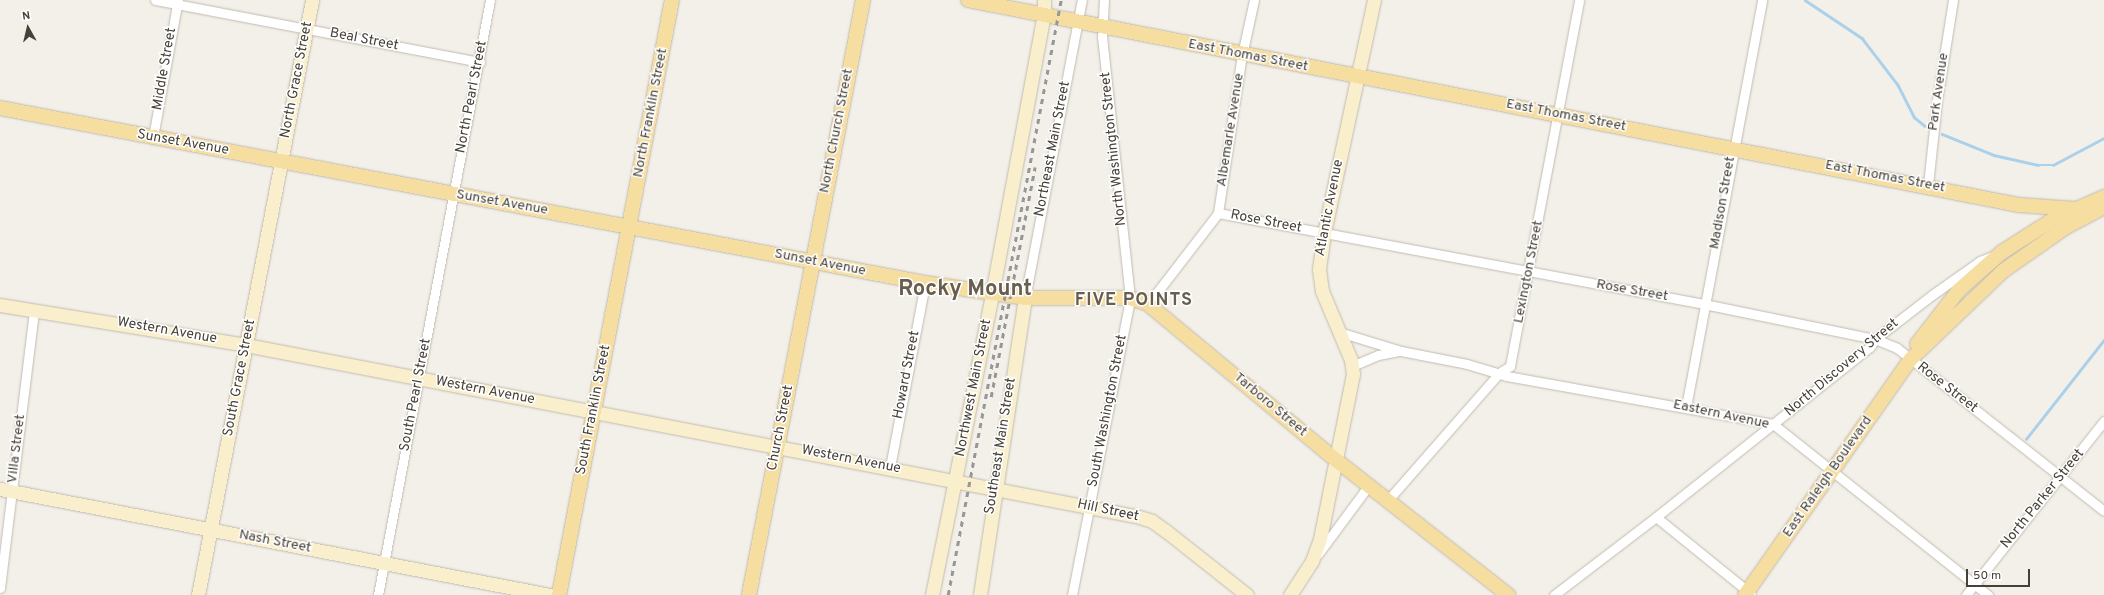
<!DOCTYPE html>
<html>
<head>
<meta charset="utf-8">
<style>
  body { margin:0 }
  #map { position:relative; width:2104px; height:595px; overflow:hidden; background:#f3f0e9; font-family:Overpass,sans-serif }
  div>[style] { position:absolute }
  .stream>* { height:2.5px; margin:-1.25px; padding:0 1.25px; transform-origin:1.25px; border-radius:1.25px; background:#abd1ea }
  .roads { filter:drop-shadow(0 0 1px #c1bbaf) drop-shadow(0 0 1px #c1bbaf) }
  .street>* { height:9px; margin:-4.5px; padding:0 4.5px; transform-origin:4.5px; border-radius:4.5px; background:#fff }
  .secondary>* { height:13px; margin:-6.5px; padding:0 6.5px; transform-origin:6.5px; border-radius:6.5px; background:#faefcc }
  .primary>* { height:14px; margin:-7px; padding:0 7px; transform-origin:7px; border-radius:7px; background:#f6dda0 }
  .rail>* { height:2.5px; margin-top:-1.25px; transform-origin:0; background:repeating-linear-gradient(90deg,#979797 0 5px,transparent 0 10px) }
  span { translate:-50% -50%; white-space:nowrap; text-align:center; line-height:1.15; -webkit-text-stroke:3px #fff; paint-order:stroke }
  .street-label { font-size:14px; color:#464138 }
  .district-label { font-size:18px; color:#685e50; font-weight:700; letter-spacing:1px }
  .town-label { font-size:22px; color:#685e50; font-weight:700 }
  .north { position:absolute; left:8px; top:8px; width:40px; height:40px; -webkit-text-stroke:3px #fff; paint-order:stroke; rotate:352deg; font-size:11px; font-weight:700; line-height:16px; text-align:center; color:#464138 }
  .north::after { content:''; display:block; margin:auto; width:14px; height:18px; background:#464138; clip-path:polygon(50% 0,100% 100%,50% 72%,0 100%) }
  .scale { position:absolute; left:1966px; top:569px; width:64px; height:18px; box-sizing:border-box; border:2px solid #464138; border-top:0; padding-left:5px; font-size:12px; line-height:14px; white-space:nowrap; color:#464138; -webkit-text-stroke:3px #fff; paint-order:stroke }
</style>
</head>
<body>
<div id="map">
  <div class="stream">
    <i style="left:1805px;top:0;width:69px;rotate:33.7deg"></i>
    <i style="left:1862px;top:38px;width:59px;rotate:52.5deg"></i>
    <i style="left:1898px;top:85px;width:36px;rotate:63deg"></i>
    <i style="left:1914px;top:117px;width:14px;rotate:39deg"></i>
    <i style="left:1942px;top:134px;width:56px;rotate:22deg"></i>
    <i style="left:1994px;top:155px;width:45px;rotate:12.8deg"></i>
    <i style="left:2038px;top:165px;width:15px"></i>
    <i style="left:2053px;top:165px;width:58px;rotate:-27.9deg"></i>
    <i style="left:2026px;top:439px;width:126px;rotate:-51.8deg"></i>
  </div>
  <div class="roads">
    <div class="street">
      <i style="left:155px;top:0;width:331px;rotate:10.8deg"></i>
      <i style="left:153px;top:137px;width:139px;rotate:-79.7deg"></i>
      <i style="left:1928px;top:185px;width:84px;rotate:-83.9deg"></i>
      <i style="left:1937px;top:101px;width:102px;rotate:-81deg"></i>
      <i style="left:1218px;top:213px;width:160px;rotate:-81.4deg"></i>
      <i style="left:1242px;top:55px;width:56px;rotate:-77.7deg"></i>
      <i style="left:1025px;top:298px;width:303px;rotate:-79.2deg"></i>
      <i style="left:1148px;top:304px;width:115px;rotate:-52.4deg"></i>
      <i style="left:1218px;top:213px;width:494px;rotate:10.6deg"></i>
      <i style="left:1704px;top:304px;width:175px;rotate:11.6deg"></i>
      <i style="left:1875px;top:339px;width:24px;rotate:22deg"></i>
      <i style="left:1897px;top:348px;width:263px;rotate:38.2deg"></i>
      <i style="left:1339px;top:332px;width:65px;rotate:17deg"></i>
      <i style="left:1401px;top:351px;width:67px;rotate:11.1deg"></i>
      <i style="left:1467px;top:364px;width:42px;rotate:16.7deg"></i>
      <i style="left:1507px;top:376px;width:270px;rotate:10.2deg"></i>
      <i style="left:1773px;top:424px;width:275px;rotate:38.5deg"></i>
      <i style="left:1352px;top:366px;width:28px;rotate:-23deg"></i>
      <i style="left:1378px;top:355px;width:21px;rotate:-11deg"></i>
      <i style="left:1686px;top:407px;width:414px;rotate:-79.4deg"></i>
      <i style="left:890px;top:467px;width:187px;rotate:-79.2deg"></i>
      <i style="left:1388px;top:500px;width:169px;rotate:-48.8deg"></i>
      <i style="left:1499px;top:373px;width:13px;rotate:-32deg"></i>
      <i style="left:1510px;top:366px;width:372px;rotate:-79.3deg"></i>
      <i style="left:1656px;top:517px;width:122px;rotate:39deg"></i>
      <i style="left:1318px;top:554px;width:86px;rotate:-53.5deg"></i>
      <i style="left:0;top:588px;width:280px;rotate:-83deg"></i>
      <i style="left:378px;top:595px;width:605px;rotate:-79.34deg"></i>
      <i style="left:1072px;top:595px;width:303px;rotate:-78.9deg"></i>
      <i style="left:1130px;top:298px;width:262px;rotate:-96.1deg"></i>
      <i style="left:1102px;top:38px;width:38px;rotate:-87deg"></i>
      <i style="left:1554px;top:595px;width:128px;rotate:-37.4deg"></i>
      <i style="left:1656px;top:517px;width:273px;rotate:-38.5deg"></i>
      <i style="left:1870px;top:347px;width:9px;rotate:-58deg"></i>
      <i style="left:1875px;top:339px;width:72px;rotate:-37.7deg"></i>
      <i style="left:1932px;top:295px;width:59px;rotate:-35.3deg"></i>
      <i style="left:1980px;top:261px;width:14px;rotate:-21deg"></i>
      <i style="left:1966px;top:595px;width:222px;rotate:-51.6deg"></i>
    </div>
    <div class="secondary">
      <i style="left:0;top:305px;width:249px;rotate:9.2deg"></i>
      <i style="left:246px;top:345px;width:906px;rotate:10.88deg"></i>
      <i style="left:1136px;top:516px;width:17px;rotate:17deg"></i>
      <i style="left:1152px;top:521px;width:17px;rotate:36deg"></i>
      <i style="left:1166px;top:531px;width:103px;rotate:38.3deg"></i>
      <i style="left:0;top:489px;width:560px;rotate:10.91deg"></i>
      <i style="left:198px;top:595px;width:606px;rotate:-79.15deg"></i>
      <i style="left:932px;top:595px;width:307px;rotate:-78.7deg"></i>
      <i style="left:992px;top:294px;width:285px;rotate:-79.5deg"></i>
      <i style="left:1044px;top:14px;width:14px;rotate:-90deg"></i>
      <i style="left:980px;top:595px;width:300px;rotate:-81.4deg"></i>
      <i style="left:1290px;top:595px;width:40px;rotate:-57.1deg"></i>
      <i style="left:1312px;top:561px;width:23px;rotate:-70deg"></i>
      <i style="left:1320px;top:539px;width:168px;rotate:-78.7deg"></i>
      <i style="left:1353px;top:374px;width:14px;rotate:-98deg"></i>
      <i style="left:1351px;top:360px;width:75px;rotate:-112.8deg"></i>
      <i style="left:1322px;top:291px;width:22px;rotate:-98deg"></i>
      <i style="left:1319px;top:269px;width:36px;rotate:-82deg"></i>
      <i style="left:1324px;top:233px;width:238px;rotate:-77.9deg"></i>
    </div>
    <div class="primary">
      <i style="left:968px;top:0;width:1071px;rotate:11.04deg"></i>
      <i style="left:2019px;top:205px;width:57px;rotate:4deg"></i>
      <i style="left:0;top:108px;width:941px;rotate:10.71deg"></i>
      <i style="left:925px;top:283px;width:101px;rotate:8.5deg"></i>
      <i style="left:1025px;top:298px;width:105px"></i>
      <i style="left:1130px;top:298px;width:19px;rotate:18deg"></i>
      <i style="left:1148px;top:304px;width:244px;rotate:39.7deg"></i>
      <i style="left:1336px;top:460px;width:219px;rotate:38.1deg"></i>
      <i style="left:1917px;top:344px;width:68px;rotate:-52.1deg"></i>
      <i style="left:1959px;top:290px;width:57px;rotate:-41.5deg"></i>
      <i style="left:2002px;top:252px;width:62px;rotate:-32.4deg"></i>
      <i style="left:2054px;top:219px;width:55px;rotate:-23.7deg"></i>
      <i style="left:559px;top:595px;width:606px;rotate:-79.25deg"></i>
      <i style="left:749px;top:595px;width:606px;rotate:-79.15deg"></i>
      <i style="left:1745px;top:595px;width:289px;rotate:-54.9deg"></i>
      <i style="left:1911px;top:359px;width:127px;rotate:-43.7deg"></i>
      <i style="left:2003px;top:271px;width:77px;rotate:-34.9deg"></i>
      <i style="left:2066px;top:227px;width:43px;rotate:-27.8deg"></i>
    </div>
  </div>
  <div class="rail">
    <i style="left:991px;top:397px;width:234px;rotate:-79.2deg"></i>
    <i style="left:948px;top:595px;width:606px;rotate:-79.25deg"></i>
  </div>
  <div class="street-label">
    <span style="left:364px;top:40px;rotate:11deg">Beal Street</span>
    <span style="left:1248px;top:56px;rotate:11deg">East Thomas Street</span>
    <span style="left:165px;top:69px;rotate:-80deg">Middle Street</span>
    <span style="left:297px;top:80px;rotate:-79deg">North Grace Street</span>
    <span style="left:1939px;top:92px;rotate:-82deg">Park Avenue</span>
    <span style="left:472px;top:97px;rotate:-79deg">North Pearl Street</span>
    <span style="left:651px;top:113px;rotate:-79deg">North Franklin Street</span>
    <span style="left:1566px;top:116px;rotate:11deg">East Thomas Street</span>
    <span style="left:1231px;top:130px;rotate:-81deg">Albemarle Avenue</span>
    <span style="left:837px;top:131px;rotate:-79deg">North Church Street</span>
    <span style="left:183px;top:143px;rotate:10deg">Sunset Avenue</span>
    <span style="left:1053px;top:149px;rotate:-79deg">Northeast Main Street</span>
    <span style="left:1114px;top:149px;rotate:-96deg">North Washington Street</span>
    <span style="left:1885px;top:177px;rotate:11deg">East Thomas Street</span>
    <span style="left:502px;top:203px;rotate:10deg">Sunset Avenue</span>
    <span style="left:1723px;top:203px;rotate:-80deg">Madison Street</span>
    <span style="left:1330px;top:208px;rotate:-79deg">Atlantic Avenue</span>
    <span style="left:1266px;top:222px;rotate:11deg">Rose Street</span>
    <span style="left:820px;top:263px;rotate:11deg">Sunset Avenue</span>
    <span style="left:1529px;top:272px;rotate:-79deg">Lexington Street</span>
    <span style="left:1632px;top:291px;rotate:10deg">Rose Street</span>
    <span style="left:167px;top:331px;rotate:10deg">Western Avenue</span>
    <span style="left:1842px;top:368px;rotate:-40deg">North Discovery Street</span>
    <span style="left:907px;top:375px;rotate:-79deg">Howard Street</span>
    <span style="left:240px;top:378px;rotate:-79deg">South Grace Street</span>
    <span style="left:974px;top:388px;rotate:-79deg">Northwest Main Street</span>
    <span style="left:1947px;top:388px;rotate:38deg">Rose Street</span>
    <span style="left:485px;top:391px;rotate:11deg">Western Avenue</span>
    <span style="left:416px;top:395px;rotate:-79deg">South Pearl Street</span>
    <span style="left:1270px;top:405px;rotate:40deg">Tarboro Street</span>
    <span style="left:594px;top:410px;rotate:-79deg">South Franklin Street</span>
    <span style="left:1108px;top:411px;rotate:-79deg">South Washington Street</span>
    <span style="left:1721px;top:415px;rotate:12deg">Eastern Avenue</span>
    <span style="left:781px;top:428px;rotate:-79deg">Church Street</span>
    <span style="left:1001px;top:446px;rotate:-81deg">Southeast Main Street</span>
    <span style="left:17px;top:449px;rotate:-83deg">Villa Street</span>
    <span style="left:851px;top:460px;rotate:11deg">Western Avenue</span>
    <span style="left:1828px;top:477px;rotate:-55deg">East Raleigh Boulevard</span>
    <span style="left:2043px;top:499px;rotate:-51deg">North Parker Street</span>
    <span style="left:1108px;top:511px;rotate:12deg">Hill Street</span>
    <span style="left:275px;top:542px;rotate:11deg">Nash Street</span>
  </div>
  <div class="district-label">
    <span style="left:1134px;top:301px">FIVE POINTS</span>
  </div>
  <div class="town-label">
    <span style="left:965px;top:290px">Rocky Mount</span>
  </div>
  <div class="north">N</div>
  <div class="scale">50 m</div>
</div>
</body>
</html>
